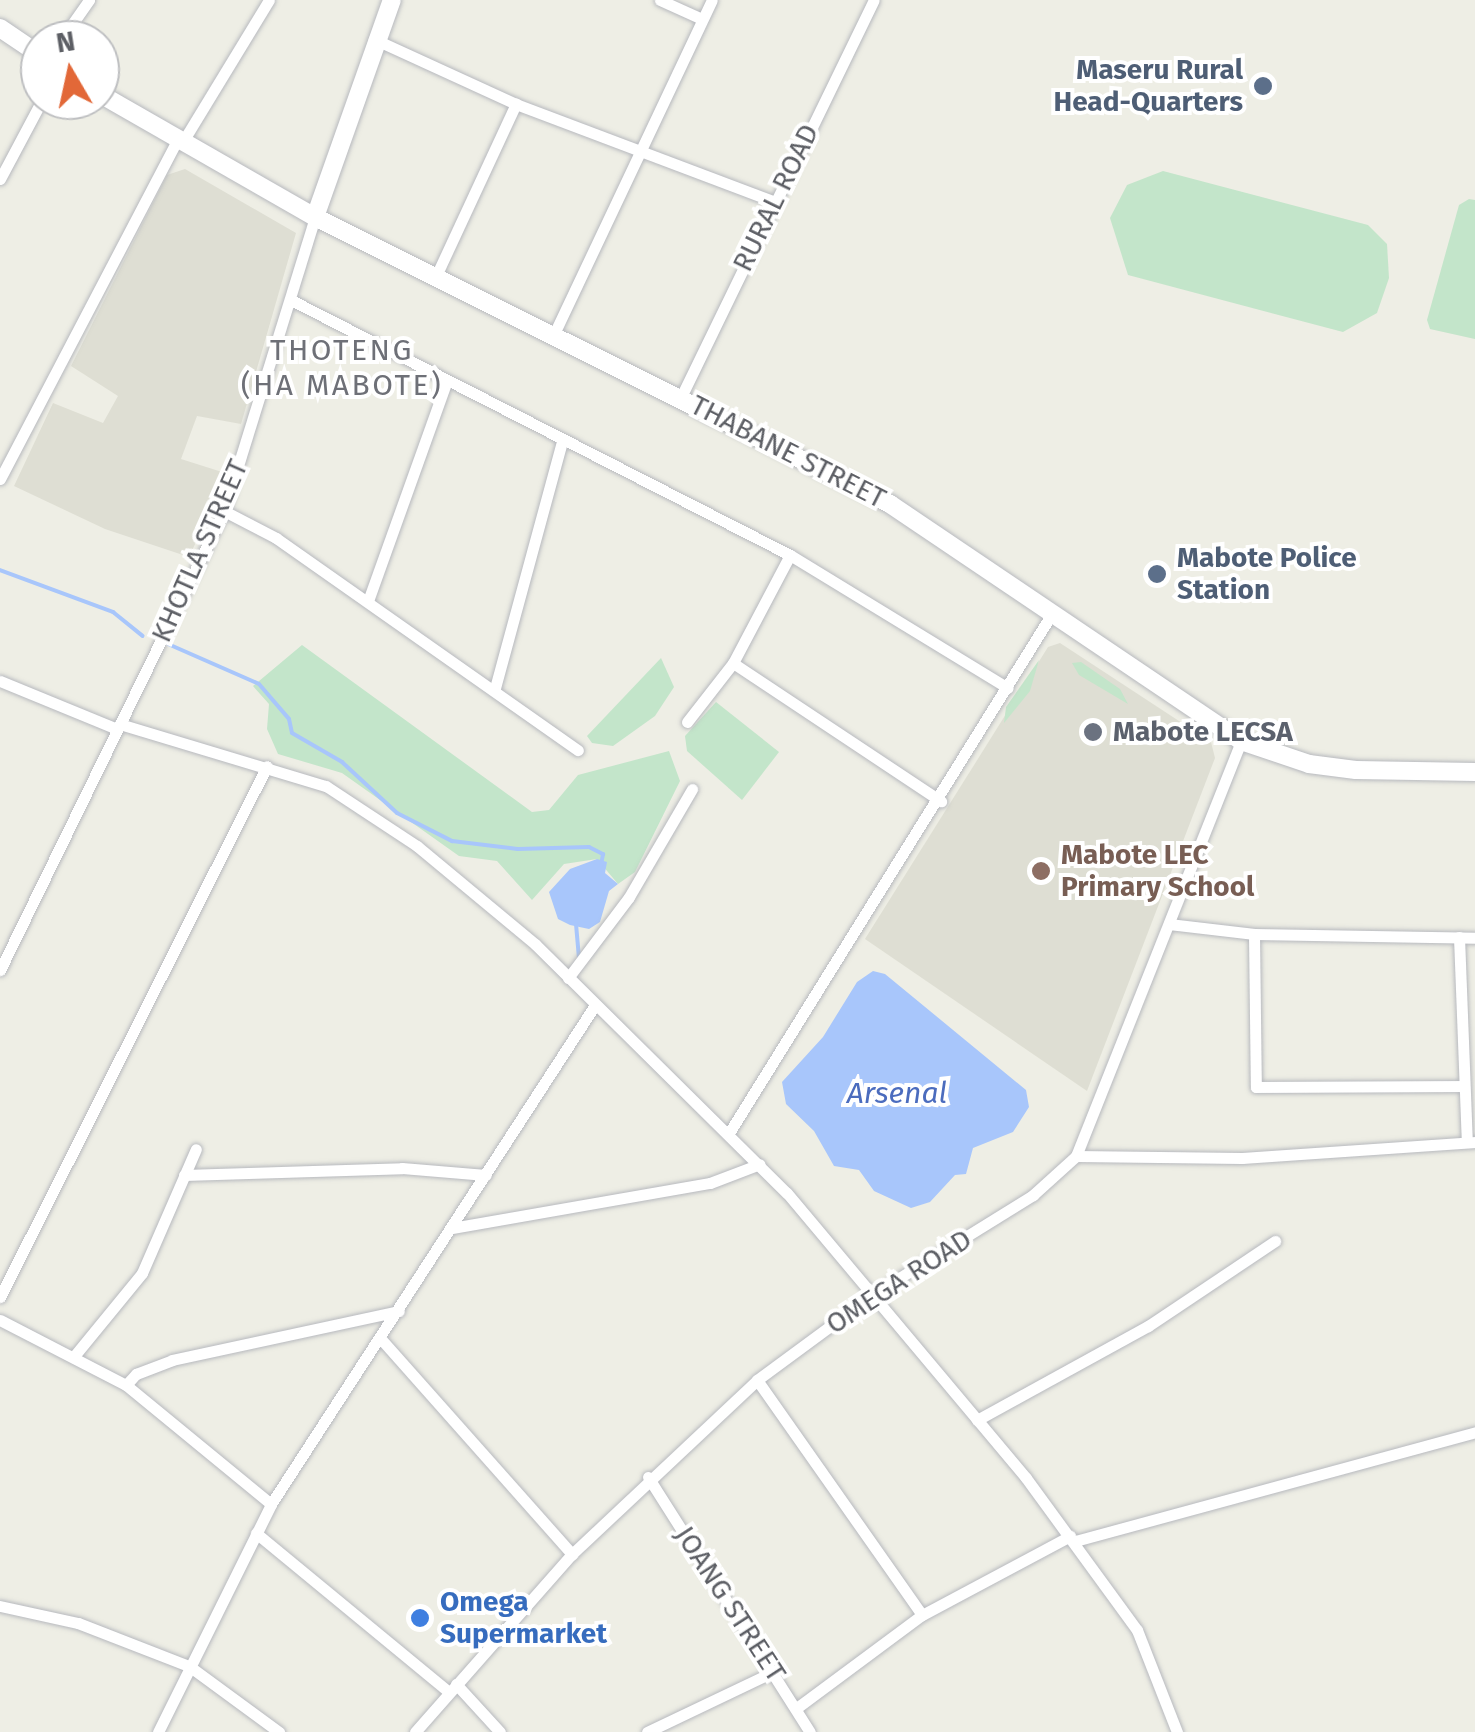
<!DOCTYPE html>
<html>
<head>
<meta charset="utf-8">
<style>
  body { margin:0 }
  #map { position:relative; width:1475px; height:1732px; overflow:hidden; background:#eeeee5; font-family:"Fira Sans",sans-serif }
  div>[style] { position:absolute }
  .education>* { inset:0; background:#deded3 }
  .green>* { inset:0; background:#c3e5ca }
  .water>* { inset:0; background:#a8c6fb }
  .stream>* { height:4px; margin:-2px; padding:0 2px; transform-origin:2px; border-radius:2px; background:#a8c6fb }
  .roads { filter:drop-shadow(0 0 2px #b7b9be) drop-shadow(0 0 2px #b7b9be) }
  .street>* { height:11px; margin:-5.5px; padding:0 5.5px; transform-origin:5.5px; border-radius:5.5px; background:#fff }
  .secondary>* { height:18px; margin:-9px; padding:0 9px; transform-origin:9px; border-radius:9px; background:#fff }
  .dots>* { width:28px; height:28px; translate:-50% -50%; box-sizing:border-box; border:5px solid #fff; border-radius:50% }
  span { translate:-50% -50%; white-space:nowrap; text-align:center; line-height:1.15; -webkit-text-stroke:8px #fff; paint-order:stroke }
  .service-label { font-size:28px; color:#4e5e75; font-weight:700 }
  .right { translate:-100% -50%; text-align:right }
  .left { translate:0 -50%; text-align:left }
  .street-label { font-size:28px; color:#5d5f65 }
  .worship-label { font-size:28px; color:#5b616d; font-weight:700 }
  .education-label { font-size:28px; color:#785e54; font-weight:700 }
  .shop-label { font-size:28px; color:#366cbe; font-weight:700 }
  .neighbourhood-label { font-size:30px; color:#6e7077; letter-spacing:2.5px }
  .water-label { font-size:30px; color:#4b6cbe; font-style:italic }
  .north { position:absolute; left:20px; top:20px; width:100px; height:100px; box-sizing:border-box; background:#fff; border:2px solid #bebfc1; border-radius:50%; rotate:351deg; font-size:28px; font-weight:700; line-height:40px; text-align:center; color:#5d5f65 }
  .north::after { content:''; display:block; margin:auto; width:35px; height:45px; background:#e26838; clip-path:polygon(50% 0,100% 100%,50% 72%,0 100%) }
</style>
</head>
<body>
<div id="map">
  <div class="education">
    <i style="clip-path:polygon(185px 169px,296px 233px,241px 424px,197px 416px,181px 459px,222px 472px,224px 482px,189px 557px,105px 529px,14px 486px,53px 403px,103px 423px,118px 396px,71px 366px,167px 175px)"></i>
    <i style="clip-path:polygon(1060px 643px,1211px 742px,1215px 758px,1087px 1091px,865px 939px,1048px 647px)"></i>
  </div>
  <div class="green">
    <i style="clip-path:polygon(1163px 171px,1368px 225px,1387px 244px,1389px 278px,1377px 313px,1343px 332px,1128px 275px,1110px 218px,1127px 185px)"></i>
    <i style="clip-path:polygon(1469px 199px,1475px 200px,1475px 339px,1430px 329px,1427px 320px,1459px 205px)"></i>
    <i style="clip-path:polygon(302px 645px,532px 812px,549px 810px,578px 775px,669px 751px,680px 781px,635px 872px,618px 884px,597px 859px,564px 864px,532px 900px,497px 861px,459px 856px,342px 773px,278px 754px,267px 729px,269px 704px,253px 686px)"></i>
    <i style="clip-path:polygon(661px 658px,674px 687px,655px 716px,613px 746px,592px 743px,587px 736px)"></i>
    <i style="clip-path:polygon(1039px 660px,1030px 691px,1004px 723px,1006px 707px)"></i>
    <i style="clip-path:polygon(1081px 662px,1120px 689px,1128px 704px,1079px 675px,1072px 663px)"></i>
    <i style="clip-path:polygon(716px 702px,779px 752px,742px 800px,687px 751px,685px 736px)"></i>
  </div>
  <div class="water">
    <i style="clip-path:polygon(597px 859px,607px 862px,605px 873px,618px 884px,609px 891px,600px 922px,589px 929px,570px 925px,558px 919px,549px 892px,570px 869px)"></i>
    <i style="clip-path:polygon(873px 971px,885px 974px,1026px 1090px,1029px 1107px,1013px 1132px,973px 1148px,966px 1174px,955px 1175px,930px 1202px,911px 1208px,874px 1191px,859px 1170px,834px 1166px,814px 1131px,786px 1104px,782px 1082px,823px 1037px,857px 982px)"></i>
  </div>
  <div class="stream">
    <i style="left:0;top:570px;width:121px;rotate:20.4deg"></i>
    <i style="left:113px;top:612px;width:38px;rotate:39deg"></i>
    <i style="left:168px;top:644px;width:99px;rotate:23.7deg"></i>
    <i style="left:259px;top:684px;width:46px;rotate:49.4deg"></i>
    <i style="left:289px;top:719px;width:14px;rotate:78deg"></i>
    <i style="left:292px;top:733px;width:58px;rotate:30.1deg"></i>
    <i style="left:342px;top:762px;width:75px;rotate:42.8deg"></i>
    <i style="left:397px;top:813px;width:62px;rotate:27deg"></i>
    <i style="left:452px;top:841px;width:66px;rotate:6.9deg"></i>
    <i style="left:518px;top:849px;width:71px;rotate:-1.6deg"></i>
    <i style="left:589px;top:847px;width:16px;rotate:27deg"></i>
    <i style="left:603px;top:854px;width:11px;rotate:100deg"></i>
    <i style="left:576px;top:924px;width:33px;rotate:85deg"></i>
  </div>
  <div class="roads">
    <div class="street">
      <i style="left:660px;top:0;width:46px;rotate:24.3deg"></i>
      <i style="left:374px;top:39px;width:156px;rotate:24.6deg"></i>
      <i style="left:516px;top:104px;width:275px;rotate:20.7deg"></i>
      <i style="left:61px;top:40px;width:49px;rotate:-55deg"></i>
      <i style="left:182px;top:143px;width:167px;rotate:-58.7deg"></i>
      <i style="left:0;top:179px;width:89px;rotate:-62deg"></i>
      <i style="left:436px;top:276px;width:190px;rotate:-65.1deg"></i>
      <i style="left:291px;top:300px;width:560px;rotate:27.07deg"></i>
      <i style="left:790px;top:555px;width:255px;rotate:31.4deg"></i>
      <i style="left:554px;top:334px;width:369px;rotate:-64.7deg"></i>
      <i style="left:681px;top:397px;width:441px;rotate:-64.1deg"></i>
      <i style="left:0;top:479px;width:382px;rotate:-62.4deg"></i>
      <i style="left:224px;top:511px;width:59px;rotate:27.4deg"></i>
      <i style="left:276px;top:538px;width:369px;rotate:35.1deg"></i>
      <i style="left:368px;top:601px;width:232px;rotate:-70.3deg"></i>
      <i style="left:733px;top:663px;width:250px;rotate:33.6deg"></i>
      <i style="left:0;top:681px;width:126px;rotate:22.3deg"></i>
      <i style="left:495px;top:688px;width:256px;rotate:-74.8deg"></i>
      <i style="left:687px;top:722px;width:75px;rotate:-52.1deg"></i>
      <i style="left:733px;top:663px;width:122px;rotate:-62.2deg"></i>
      <i style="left:120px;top:724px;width:215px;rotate:16.8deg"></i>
      <i style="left:326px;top:786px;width:109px;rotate:33.4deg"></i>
      <i style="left:417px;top:846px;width:153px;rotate:39.7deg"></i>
      <i style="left:535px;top:944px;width:354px;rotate:44.7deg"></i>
      <i style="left:787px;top:1193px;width:372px;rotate:50deg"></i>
      <i style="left:1026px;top:1478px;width:188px;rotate:53.9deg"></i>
      <i style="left:1137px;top:1630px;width:110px;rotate:68.6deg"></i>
      <i style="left:1169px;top:924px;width:86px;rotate:6.7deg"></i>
      <i style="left:1254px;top:934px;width:221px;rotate:1deg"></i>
      <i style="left:1254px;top:934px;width:153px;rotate:89.3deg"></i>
      <i style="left:1256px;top:1087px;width:208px;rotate:-0.3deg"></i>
      <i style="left:1459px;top:937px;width:205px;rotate:87.8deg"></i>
      <i style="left:0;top:970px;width:511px;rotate:-63.99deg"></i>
      <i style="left:224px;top:511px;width:308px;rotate:-72.8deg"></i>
      <i style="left:568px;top:978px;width:101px;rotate:-53deg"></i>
      <i style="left:629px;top:897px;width:125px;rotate:-59.7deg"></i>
      <i style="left:729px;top:1133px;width:610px;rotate:-58.13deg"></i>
      <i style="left:1076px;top:1156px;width:166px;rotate:0.7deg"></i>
      <i style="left:1242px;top:1158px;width:234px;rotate:-3.9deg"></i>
      <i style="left:184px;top:1175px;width:218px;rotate:-1.8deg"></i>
      <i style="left:402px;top:1168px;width:84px;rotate:4.8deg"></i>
      <i style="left:452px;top:1228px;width:262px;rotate:-9.9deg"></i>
      <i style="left:710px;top:1183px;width:53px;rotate:-20.8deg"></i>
      <i style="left:0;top:1297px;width:594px;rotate:-63.31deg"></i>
      <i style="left:0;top:1320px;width:142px;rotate:27.3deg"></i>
      <i style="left:126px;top:1385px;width:188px;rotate:39.4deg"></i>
      <i style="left:381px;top:1339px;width:288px;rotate:48.4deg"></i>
      <i style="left:75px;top:1355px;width:106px;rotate:-50.7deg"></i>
      <i style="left:142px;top:1273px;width:135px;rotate:-66.5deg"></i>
      <i style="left:757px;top:1380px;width:287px;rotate:54.9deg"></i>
      <i style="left:126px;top:1385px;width:15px;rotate:-48deg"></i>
      <i style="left:136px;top:1374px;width:39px;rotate:-21deg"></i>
      <i style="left:172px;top:1360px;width:232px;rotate:-12.2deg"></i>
      <i style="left:977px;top:1420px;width:195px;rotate:-28.8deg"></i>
      <i style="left:1148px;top:1326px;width:153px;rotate:-33.8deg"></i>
      <i style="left:648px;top:1477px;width:302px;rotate:57.6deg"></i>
      <i style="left:256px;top:1533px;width:250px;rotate:39.5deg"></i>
      <i style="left:1075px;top:1541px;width:415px;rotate:-15.2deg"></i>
      <i style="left:0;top:1606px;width:80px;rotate:12.3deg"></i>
      <i style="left:78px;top:1623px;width:119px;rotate:21.2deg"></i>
      <i style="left:189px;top:1666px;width:112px;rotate:36.3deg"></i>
      <i style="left:456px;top:1684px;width:65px;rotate:47.5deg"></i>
      <i style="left:798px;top:1707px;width:154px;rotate:-36.6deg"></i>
      <i style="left:922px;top:1615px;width:168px;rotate:-28.1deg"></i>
      <i style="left:158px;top:1732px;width:254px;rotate:-63.6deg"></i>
      <i style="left:271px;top:1504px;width:595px;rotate:-57deg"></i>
      <i style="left:415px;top:1732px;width:237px;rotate:-48.6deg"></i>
      <i style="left:572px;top:1554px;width:254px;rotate:-43.2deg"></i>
      <i style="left:757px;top:1380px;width:147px;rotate:-36.4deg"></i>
      <i style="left:875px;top:1293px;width:186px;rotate:-31.8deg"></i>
      <i style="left:1033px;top:1195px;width:58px;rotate:-42.2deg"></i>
      <i style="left:1076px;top:1156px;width:447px;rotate:-68.3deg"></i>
      <i style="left:647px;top:1732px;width:142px;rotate:-25.5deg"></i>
    </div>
    <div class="secondary">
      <i style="left:0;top:28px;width:48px;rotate:34deg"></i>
      <i style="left:100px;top:94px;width:248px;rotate:29.8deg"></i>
      <i style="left:315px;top:217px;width:643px;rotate:26.53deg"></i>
      <i style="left:890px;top:504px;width:424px;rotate:34deg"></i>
      <i style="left:1241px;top:741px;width:72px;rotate:18.7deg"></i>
      <i style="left:1309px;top:764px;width:47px;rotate:7.3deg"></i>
      <i style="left:1356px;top:770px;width:119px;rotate:1deg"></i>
      <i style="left:315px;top:217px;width:230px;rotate:-70.5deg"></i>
    </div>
  </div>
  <div class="dots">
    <i style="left:1263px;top:86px;background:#5c6f8a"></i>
    <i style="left:1157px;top:574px;background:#5c6f8a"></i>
    <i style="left:1093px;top:732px;background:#6b7280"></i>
    <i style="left:1041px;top:871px;background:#8d6e63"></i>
    <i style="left:420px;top:1618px;background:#3f7fe0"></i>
  </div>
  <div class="service-label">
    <span class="right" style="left:1243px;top:86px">Maseru Rural<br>Head-Quarters</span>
    <span class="left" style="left:1177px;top:574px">Mabote Police<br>Station</span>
  </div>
  <div class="street-label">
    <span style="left:776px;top:198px;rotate:-64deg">RURAL ROAD</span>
    <span style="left:788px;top:452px;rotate:27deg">THABANE STREET</span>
    <span style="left:200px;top:551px;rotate:-66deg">KHOTLA STREET</span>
    <span style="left:899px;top:1282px;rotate:-33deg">OMEGA ROAD</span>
    <span style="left:730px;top:1604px;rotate:57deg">JOANG STREET</span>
  </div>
  <div class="worship-label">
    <span class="left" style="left:1113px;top:732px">Mabote LECSA</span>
  </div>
  <div class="education-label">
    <span class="left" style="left:1061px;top:871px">Mabote LEC<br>Primary School</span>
  </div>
  <div class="shop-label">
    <span class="left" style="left:440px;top:1618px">Omega<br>Supermarket</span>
  </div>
  <div class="neighbourhood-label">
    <span style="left:342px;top:367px">THOTENG<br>(HA MABOTE)</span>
  </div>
  <div class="water-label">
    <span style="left:897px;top:1093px">Arsenal</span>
  </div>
  <div class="north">N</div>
</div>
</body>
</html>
